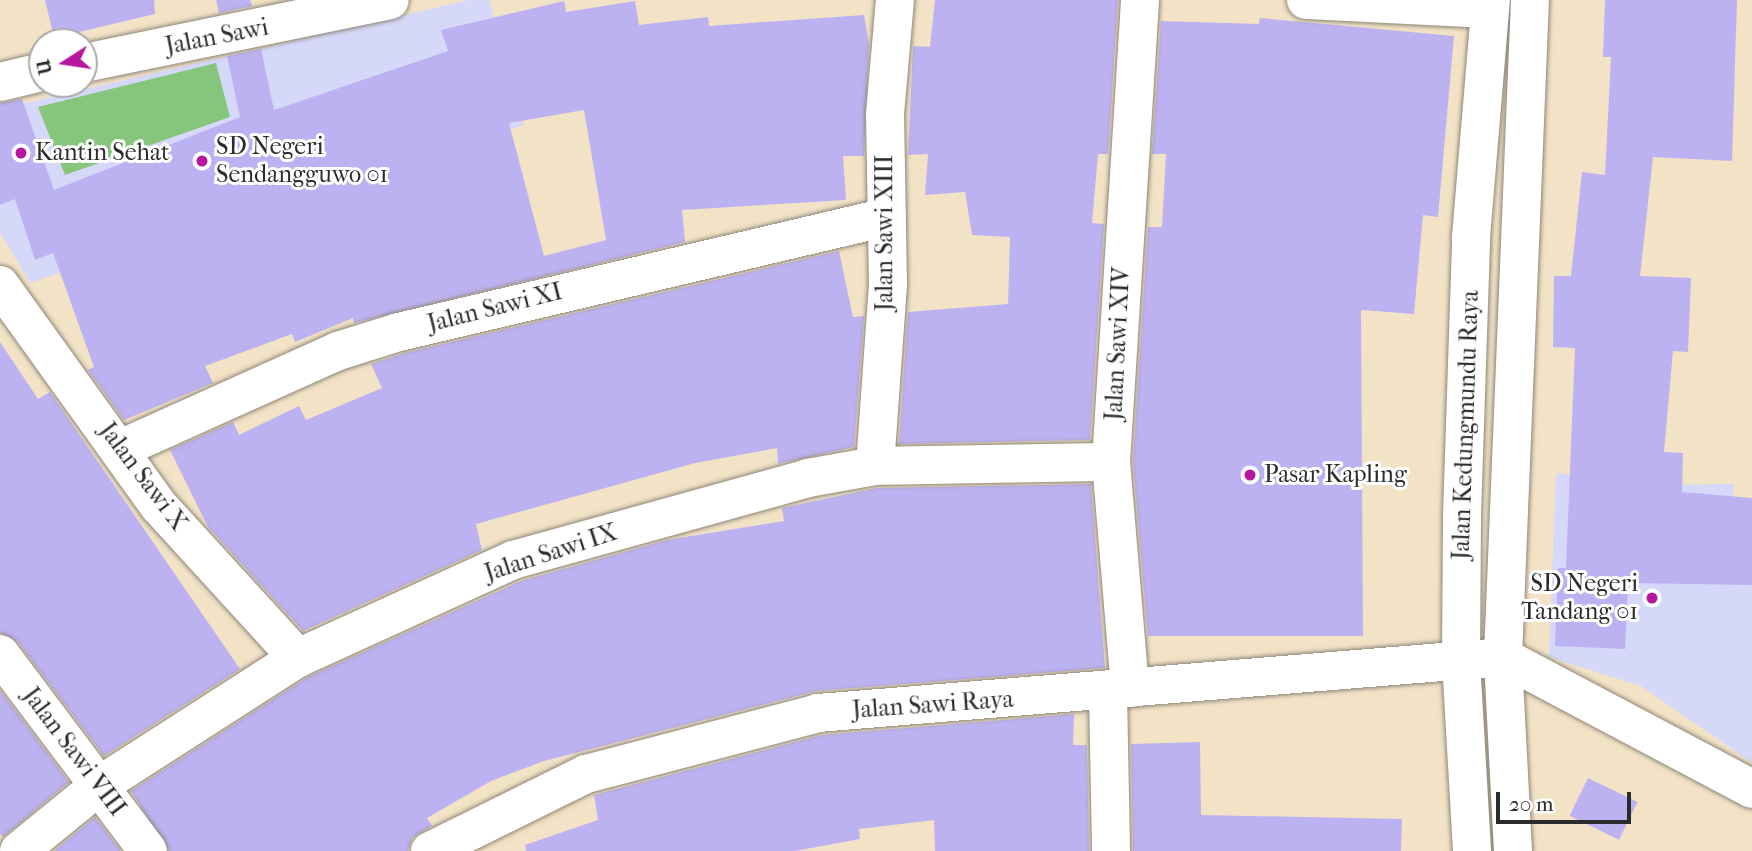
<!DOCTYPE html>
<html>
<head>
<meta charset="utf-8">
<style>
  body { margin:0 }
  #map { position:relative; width:1752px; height:851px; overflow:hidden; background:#f2e2c6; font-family:"IM FELL French Canon",serif }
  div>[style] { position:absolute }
  .built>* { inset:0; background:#d5d8f9 }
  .green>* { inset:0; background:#86c57c }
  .building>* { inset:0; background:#bdb2f1; transform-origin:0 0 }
  .roads { filter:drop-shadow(0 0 2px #8e8678) drop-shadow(0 0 2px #8e8678) }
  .minor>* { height:38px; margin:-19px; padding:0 19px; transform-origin:19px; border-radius:19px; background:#fff }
  .secondary>* { height:38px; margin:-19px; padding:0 19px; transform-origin:19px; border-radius:19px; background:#fff }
  .dots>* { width:19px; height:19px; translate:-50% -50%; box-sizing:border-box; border:4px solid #fff; border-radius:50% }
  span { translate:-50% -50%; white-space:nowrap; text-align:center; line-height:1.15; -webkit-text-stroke:6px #fff; paint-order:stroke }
  .street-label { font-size:24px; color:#2b2b2b }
  .poi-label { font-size:24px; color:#2b2b2b }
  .left { translate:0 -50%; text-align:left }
  .right { translate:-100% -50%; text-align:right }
  .north { position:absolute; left:28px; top:28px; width:70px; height:70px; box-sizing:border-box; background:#fff; border:2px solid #aaa; border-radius:50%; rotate:258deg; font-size:19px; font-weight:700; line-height:28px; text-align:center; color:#2b2b2b }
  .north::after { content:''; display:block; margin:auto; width:24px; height:32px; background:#b5179e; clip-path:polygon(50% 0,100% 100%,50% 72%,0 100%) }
  .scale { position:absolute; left:1496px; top:792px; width:135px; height:32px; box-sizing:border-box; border:4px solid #2b2b2b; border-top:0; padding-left:9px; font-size:21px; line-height:24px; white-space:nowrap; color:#2b2b2b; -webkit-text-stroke:5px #fff; paint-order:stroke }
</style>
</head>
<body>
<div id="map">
  <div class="built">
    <i style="clip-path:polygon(469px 0,489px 0,524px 125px,282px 196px,30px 283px,0 232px,0 109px)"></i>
    <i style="clip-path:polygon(1556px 473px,1663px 485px,1734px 484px,1731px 536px,1752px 538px,1752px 763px,1641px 686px,1549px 657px)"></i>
  </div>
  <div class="green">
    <i style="clip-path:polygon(216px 63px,230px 117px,65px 175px,38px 107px)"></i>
  </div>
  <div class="building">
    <i style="clip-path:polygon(45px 0,154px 0,155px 14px,54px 38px)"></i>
    <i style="clip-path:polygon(216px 0,250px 0,252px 6px,219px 13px)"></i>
    <i style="clip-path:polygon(935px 0,1118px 0,1108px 154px,1098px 154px,1092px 223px,1104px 224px,1090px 440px,899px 444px,908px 312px,1008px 304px,1010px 237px,972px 235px,965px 192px,925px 195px,928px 154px,908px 155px,913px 46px,930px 47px)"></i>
    <i style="clip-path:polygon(1605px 0,1737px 0,1732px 161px,1653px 157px,1640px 276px,1691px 278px,1688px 352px,1673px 351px,1664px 452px,1683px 453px,1682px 492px,1752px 498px,1752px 585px,1628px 583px,1625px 649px,1555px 646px,1558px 568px,1566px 568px,1575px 348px,1553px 347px,1554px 276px,1571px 276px,1582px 172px,1605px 175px,1611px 57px,1603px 57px)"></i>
    <i style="clip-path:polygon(evenodd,564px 1px,566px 12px,635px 1px,639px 25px,708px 17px,709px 26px,864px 15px,869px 44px,864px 156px,843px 156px,846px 200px,682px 210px,685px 242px,354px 323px,353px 318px,295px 342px,292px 334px,205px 366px,213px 383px,124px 420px,88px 370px,94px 367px,53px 253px,35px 260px,15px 199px,0 205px,0 103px,22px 99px,54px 190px,240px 117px,227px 56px,261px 49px,274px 110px,448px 51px,441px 30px,564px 1px,584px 110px,606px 240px,544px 256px,509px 123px,584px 110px)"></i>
    <i style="clip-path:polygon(1260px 18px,1454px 36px,1438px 217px,1423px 215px,1414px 314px,1361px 310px,1363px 636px,1148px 636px,1133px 462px,1148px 227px,1162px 227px,1166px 154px,1152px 154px,1161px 21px,1259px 24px)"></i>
    <i style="clip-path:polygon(839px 251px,853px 317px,864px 316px,854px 447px,778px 464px,777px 448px,695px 463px,476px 524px,482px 550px,303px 631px,208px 527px,170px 450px,233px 422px,239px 435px,299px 406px,306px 420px,382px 388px,371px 364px,405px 353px)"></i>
    <i style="clip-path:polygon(0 342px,38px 399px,50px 392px,240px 669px,104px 756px,17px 641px,0 633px)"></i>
    <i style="clip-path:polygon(1091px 484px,1105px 668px,816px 691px,544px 761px,491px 781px,427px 818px,432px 826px,412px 838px,408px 851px,169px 851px,131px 791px,308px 677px,521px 581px,667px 540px,784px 521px,782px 508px,877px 488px)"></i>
    <i style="clip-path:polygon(0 690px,69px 782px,3px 837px,0 834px)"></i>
    <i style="clip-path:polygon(1074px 714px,1073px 745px,1087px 745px,1089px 851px,935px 851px,934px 820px,859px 829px,860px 839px,795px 851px,526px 851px,525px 845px,598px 820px,594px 795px,822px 735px)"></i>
    <i style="clip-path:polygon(1200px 742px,1201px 815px,1402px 819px,1401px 851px,1133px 851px,1131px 744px)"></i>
    <i style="left:1588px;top:778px;width:55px;height:42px;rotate:26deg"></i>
    <i style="clip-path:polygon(95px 817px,121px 851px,54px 851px)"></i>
  </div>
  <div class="roads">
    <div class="minor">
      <i style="left:1306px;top:0;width:184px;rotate:2.8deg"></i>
      <i style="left:84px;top:63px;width:312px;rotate:-11.6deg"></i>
      <i style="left:0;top:82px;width:43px;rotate:-13.4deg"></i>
      <i style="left:0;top:285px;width:272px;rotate:54.3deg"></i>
      <i style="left:159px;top:506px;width:206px;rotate:47.6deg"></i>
      <i style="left:120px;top:449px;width:239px;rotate:-24.2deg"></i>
      <i style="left:338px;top:351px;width:64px;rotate:-17.3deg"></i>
      <i style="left:399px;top:332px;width:501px;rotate:-13.26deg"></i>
      <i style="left:875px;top:466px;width:181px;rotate:-85.9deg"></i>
      <i style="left:888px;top:285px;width:171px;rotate:-91deg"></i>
      <i style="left:885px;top:114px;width:114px;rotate:-85deg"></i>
      <i style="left:0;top:654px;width:246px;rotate:53.1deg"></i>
      <i style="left:1130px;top:688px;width:227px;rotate:-94.8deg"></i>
      <i style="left:1111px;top:462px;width:463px;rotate:-86.4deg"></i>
      <i style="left:1108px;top:692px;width:159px;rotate:88.9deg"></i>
      <i style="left:19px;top:851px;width:104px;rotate:-39.2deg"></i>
      <i style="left:100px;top:785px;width:235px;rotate:-32.7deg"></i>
      <i style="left:298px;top:658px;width:236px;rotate:-24.5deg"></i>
      <i style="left:513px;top:560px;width:306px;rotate:-15.5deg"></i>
      <i style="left:808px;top:478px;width:68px;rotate:-10.2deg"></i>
      <i style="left:875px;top:466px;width:236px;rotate:-1deg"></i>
      <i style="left:430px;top:851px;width:174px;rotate:-26.3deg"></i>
      <i style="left:586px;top:774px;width:240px;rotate:-14.7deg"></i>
      <i style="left:818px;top:713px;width:687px;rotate:-4.67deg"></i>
      <i style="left:1503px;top:657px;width:282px;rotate:27.9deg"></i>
    </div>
    <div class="secondary">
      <i style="left:1472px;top:851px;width:190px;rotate:-93.3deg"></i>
      <i style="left:1461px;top:661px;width:146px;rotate:-89.6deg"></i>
      <i style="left:1462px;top:515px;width:278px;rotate:-88.1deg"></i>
      <i style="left:1471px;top:237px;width:238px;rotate:-85.2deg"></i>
      <i style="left:1513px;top:851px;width:194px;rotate:-93deg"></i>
      <i style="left:1503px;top:657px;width:658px;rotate:-87.65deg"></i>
    </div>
  </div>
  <div class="dots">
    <i style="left:21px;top:153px;background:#b5179e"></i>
    <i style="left:202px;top:161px;background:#b5179e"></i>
    <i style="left:1250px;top:475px;background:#b5179e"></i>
    <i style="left:1652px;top:598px;background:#b5179e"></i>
  </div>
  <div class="street-label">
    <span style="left:217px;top:37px;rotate:-11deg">Jalan Sawi</span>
    <span style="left:885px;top:233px;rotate:-90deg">Jalan Sawi XIII</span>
    <span style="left:495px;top:308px;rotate:-14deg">Jalan Sawi XI</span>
    <span style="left:1118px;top:344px;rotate:-87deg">Jalan Sawi XIV</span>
    <span style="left:1466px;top:425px;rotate:-88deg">Jalan Kedungmundu Raya</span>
    <span style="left:143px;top:477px;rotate:53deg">Jalan Sawi X</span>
    <span style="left:551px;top:553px;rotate:-18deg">Jalan Sawi IX</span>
    <span style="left:933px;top:705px;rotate:-4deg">Jalan Sawi Raya</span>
    <span style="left:74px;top:752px;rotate:53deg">Jalan Sawi VIII</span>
  </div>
  <div class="poi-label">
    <span class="left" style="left:216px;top:161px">SD Negeri<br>Sendangguwo 01</span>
    <span class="left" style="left:35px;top:153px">Kantin Sehat</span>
    <span class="left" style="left:1264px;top:475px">Pasar Kapling</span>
    <span class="right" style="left:1638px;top:598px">SD Negeri<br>Tandang 01</span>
  </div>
  <div class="north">U</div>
  <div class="scale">20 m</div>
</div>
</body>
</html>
